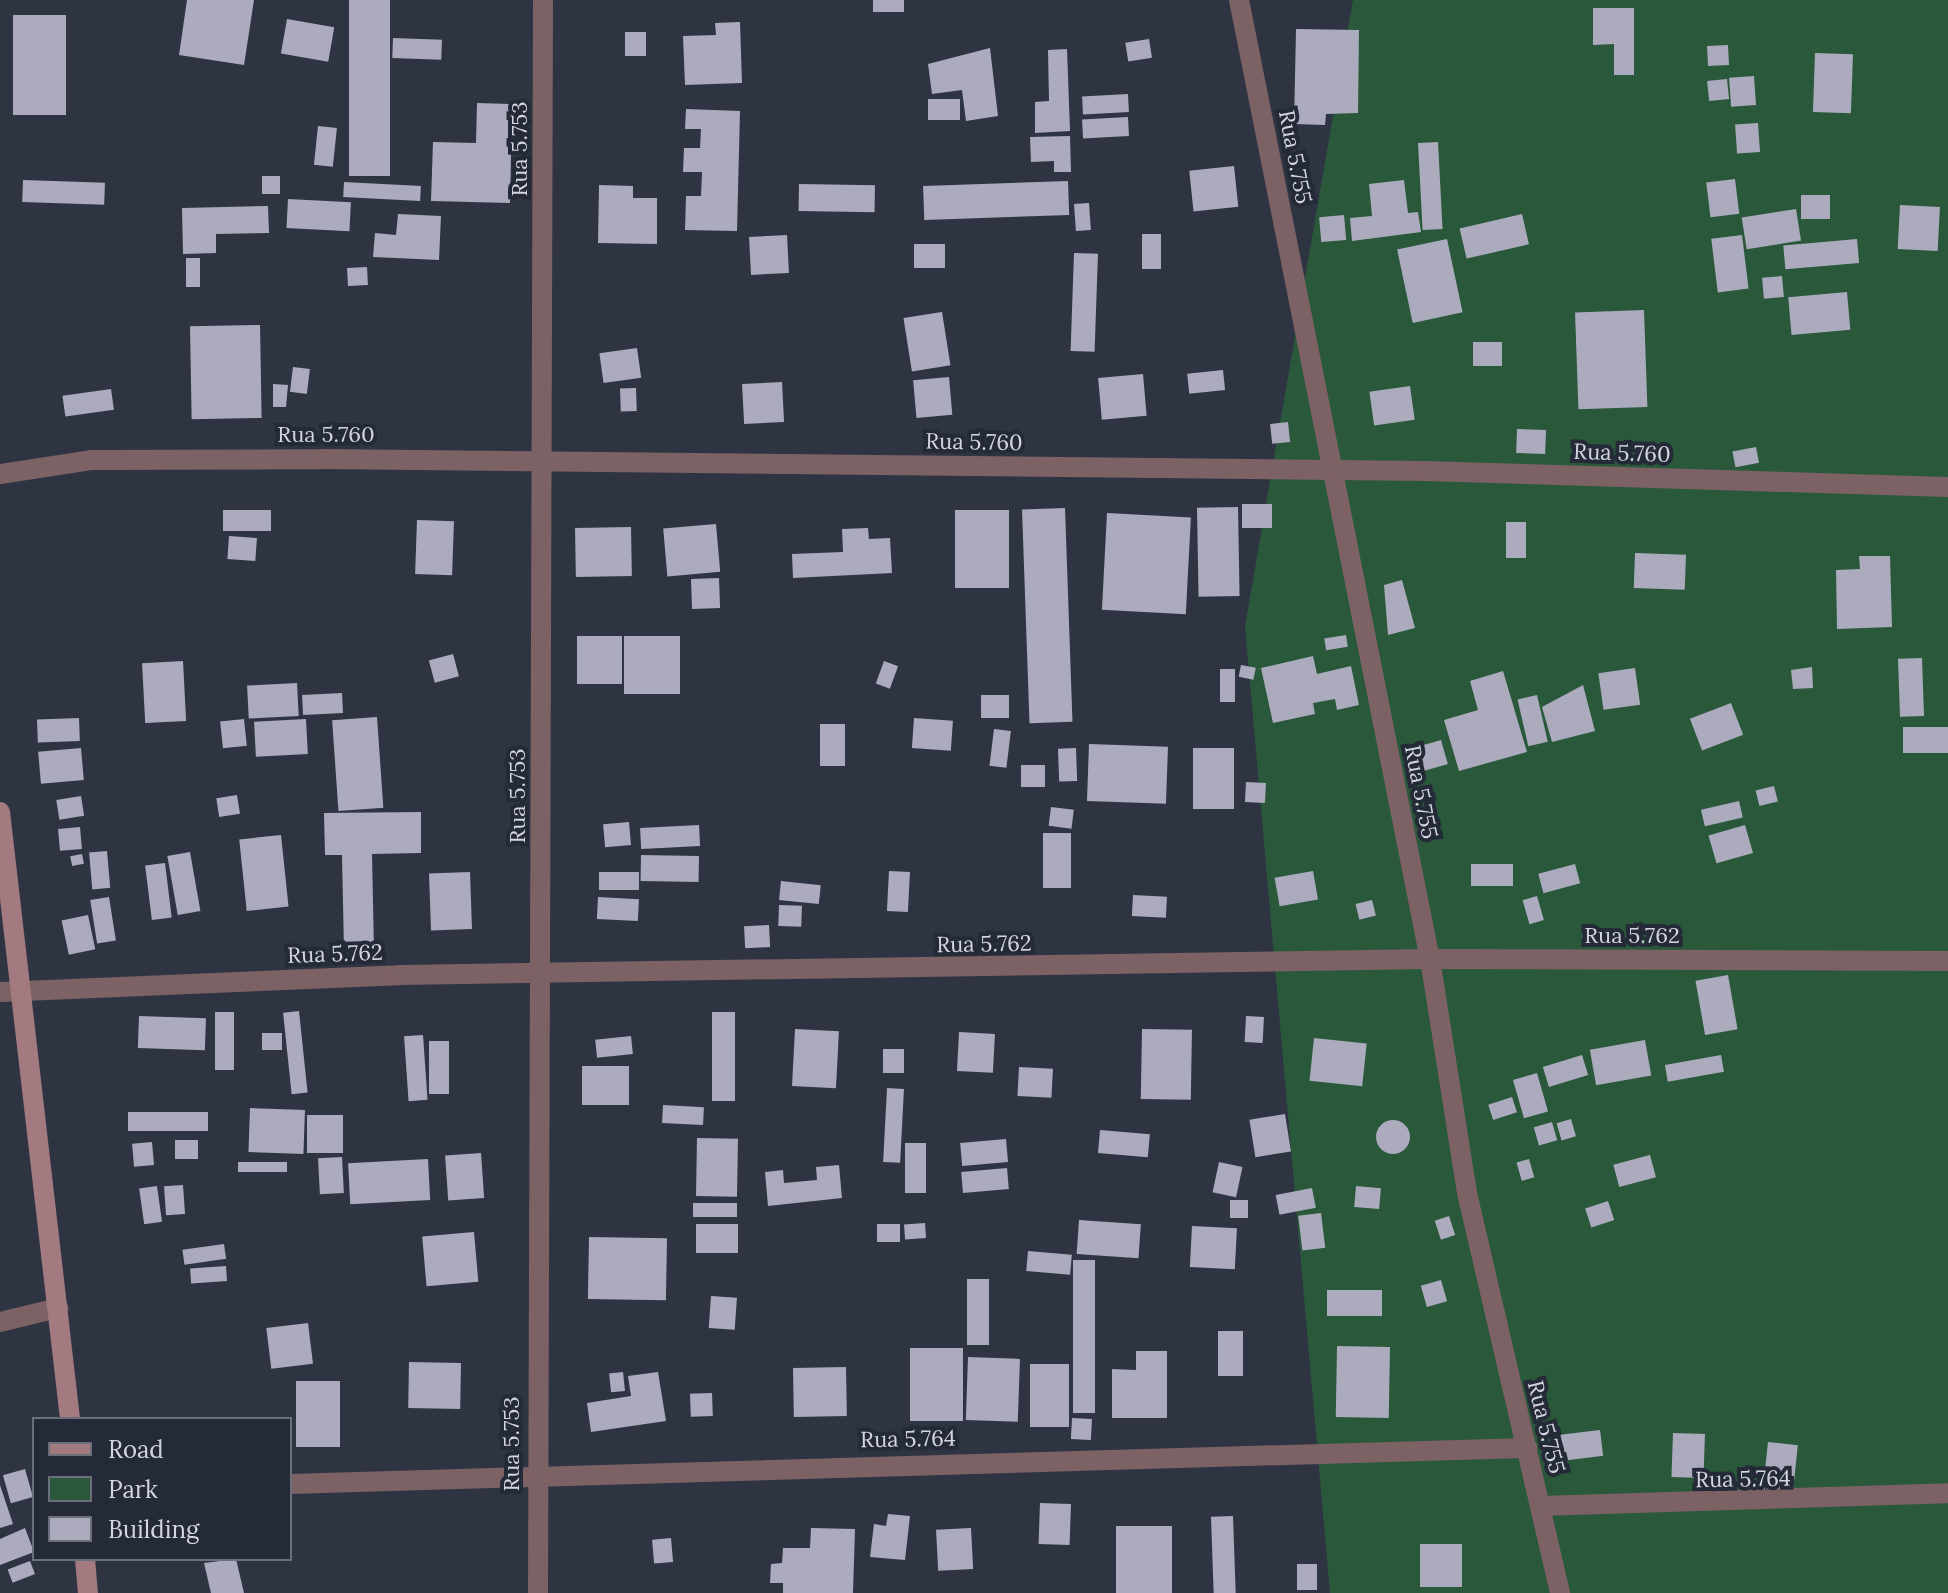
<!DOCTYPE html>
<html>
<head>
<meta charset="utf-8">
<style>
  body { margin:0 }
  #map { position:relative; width:1948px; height:1593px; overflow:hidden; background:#2f3443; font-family:Lora,serif }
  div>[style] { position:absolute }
  .green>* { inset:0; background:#2a583a }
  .building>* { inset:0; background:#acabbe; transform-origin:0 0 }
  .round { border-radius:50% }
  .minor>* { height:20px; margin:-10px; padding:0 10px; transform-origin:10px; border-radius:10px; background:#7c6165 }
  .secondary>* { height:20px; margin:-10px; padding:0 10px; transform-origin:10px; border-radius:10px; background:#a37a80 }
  span { translate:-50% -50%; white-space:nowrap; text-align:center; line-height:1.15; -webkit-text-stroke:8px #252a38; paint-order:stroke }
  .street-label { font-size:22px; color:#d3d6df }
  .legend { position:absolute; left:32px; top:1417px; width:260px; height:144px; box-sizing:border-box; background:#252a38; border:2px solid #6b6f7b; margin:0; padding:10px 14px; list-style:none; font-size:24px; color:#d3d6df }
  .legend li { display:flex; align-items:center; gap:16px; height:40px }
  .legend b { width:40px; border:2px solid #6b6f7b }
</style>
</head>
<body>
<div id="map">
  <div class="green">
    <i style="clip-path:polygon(1353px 0,1948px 0,1948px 1593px,1330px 1593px,1245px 626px)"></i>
  </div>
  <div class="building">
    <i style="clip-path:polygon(187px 0,254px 0,244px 65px,179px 55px)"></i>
    <i style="left:349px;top:0;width:41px;height:176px"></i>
    <i style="left:873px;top:0;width:31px;height:12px"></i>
    <i style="clip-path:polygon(1593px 8px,1634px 8px,1634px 75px,1614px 75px,1614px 44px,1593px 45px)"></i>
    <i style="left:66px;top:15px;width:100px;height:53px;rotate:90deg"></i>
    <i style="left:287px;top:19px;width:48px;height:35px;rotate:10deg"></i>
    <i style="clip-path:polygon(740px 22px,742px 83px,685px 85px,683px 36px,716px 35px,715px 23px)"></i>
    <i style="clip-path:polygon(1296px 29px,1359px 30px,1358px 113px,1326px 114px,1325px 125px,1294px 124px)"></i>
    <i style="left:625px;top:32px;width:21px;height:24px"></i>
    <i style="left:393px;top:38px;width:49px;height:20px;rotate:2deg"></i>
    <i style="left:1149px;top:39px;width:19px;height:24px;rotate:81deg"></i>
    <i style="left:1728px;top:45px;width:20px;height:21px;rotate:87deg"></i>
    <i style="clip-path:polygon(990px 48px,998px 116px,966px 121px,962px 90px,932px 94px,928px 64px)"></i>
    <i style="clip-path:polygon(1067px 49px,1070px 131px,1035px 133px,1035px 102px,1049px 101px,1048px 50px)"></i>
    <i style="left:1815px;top:53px;width:38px;height:59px;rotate:2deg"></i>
    <i style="left:1754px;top:76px;width:29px;height:25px;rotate:86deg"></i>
    <i style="left:1727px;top:79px;width:20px;height:20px;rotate:84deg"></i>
    <i style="left:1128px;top:94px;width:18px;height:46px;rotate:87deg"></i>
    <i style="left:928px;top:99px;width:32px;height:21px"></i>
    <i style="clip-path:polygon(477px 103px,512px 104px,510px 203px,431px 201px,433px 142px,476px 143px)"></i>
    <i style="clip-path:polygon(686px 109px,740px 111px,737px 231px,685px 230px,686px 196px,701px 196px,702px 172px,683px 172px,684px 148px,700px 148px,701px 129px,685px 129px)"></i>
    <i style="left:1128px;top:117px;width:19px;height:46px;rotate:87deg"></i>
    <i style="left:1758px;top:123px;width:29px;height:23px;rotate:86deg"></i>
    <i style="left:318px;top:126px;width:19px;height:39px;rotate:6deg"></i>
    <i style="clip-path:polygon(1070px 136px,1071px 172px,1054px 172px,1054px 161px,1031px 162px,1030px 137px)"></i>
    <i style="left:1438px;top:142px;width:87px;height:20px;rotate:87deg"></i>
    <i style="left:1234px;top:166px;width:41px;height:45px;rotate:84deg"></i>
    <i style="left:262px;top:176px;width:18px;height:18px"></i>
    <i style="left:1735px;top:179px;width:35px;height:29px;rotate:83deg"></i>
    <i style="left:23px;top:180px;width:82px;height:22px;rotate:2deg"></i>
    <i style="clip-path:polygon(1404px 180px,1408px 213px,1418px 212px,1421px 232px,1352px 241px,1350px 218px,1372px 216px,1369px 184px)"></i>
    <i style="left:1068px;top:181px;width:34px;height:145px;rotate:88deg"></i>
    <i style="left:344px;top:182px;width:77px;height:15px;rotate:3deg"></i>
    <i style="left:799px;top:184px;width:76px;height:27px;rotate:1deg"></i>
    <i style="clip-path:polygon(599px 185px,633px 186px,633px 198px,657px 198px,657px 244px,598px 243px)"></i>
    <i style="left:1801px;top:195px;width:29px;height:24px"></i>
    <i style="left:288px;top:199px;width:63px;height:29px;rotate:3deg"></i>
    <i style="left:1089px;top:203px;width:27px;height:15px;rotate:86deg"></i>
    <i style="left:1900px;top:205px;width:40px;height:44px;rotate:3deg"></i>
    <i style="clip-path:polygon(268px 206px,269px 233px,216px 234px,216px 253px,183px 254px,182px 208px)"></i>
    <i style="left:1796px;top:209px;width:32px;height:55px;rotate:81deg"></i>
    <i style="clip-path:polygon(398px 214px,441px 216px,439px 260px,373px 257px,375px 233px,396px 235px)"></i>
    <i style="left:1522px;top:214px;width:31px;height:64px;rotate:77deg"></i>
    <i style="left:1344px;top:215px;width:25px;height:25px;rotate:85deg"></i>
    <i style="left:1142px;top:234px;width:19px;height:35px"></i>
    <i style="left:787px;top:235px;width:38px;height:38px;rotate:87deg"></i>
    <i style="left:1742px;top:235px;width:54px;height:31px;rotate:83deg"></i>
    <i style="left:1447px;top:239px;width:75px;height:51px;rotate:78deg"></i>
    <i style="left:1857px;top:239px;width:24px;height:74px;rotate:85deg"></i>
    <i style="left:914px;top:244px;width:31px;height:24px"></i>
    <i style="left:1074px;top:253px;width:24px;height:98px;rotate:2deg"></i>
    <i style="left:186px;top:258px;width:14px;height:29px"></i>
    <i style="left:367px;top:267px;width:18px;height:20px;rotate:87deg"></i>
    <i style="left:1782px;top:276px;width:21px;height:20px;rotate:85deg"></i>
    <i style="left:1847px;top:292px;width:38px;height:59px;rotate:85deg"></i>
    <i style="left:1644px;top:310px;width:97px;height:69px;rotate:88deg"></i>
    <i style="left:942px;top:312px;width:54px;height:39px;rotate:81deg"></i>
    <i style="left:260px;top:325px;width:93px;height:70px;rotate:89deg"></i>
    <i style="left:1502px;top:342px;width:24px;height:29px;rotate:90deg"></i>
    <i style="left:637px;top:348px;width:30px;height:38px;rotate:82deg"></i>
    <i style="left:293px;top:367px;width:17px;height:25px;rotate:7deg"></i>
    <i style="left:1223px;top:370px;width:20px;height:36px;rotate:84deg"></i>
    <i style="left:1143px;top:374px;width:42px;height:45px;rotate:85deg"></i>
    <i style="left:949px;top:377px;width:38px;height:36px;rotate:85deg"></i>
    <i style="left:782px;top:382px;width:40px;height:40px;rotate:87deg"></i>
    <i style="clip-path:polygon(273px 384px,288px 385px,286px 407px,273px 407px)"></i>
    <i style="left:1410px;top:386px;width:34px;height:41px;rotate:82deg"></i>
    <i style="left:636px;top:388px;width:23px;height:16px;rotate:88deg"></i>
    <i style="left:111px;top:389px;width:21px;height:49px;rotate:82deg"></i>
    <i style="left:1288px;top:422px;width:20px;height:18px;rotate:84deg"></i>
    <i style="left:1546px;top:430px;width:24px;height:29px;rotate:92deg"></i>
    <i style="left:1756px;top:447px;width:16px;height:24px;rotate:79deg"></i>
    <i style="left:1242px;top:504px;width:30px;height:24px"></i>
    <i style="left:1238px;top:507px;width:89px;height:41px;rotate:89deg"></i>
    <i style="left:1065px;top:508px;width:214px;height:43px;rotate:88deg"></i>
    <i style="left:271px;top:510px;width:21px;height:48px;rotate:90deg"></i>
    <i style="left:1009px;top:510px;width:78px;height:54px;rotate:90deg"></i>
    <i style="left:1107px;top:513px;width:84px;height:97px;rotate:3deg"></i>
    <i style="left:417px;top:520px;width:37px;height:54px;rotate:2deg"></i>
    <i style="left:1506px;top:522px;width:20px;height:36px"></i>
    <i style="left:716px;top:524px;width:48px;height:53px;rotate:85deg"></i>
    <i style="left:631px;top:527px;width:49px;height:56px;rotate:89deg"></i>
    <i style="clip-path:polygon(868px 528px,869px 539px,890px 538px,892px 573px,793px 578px,792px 554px,843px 552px,842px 529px)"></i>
    <i style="left:229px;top:536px;width:28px;height:23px;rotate:4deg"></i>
    <i style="left:1635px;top:553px;width:51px;height:35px;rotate:2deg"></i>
    <i style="clip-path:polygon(1859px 556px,1890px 556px,1892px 627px,1837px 629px,1836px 570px,1860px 569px)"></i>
    <i style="left:719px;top:578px;width:30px;height:28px;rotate:88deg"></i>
    <i style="clip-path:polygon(1402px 580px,1415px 628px,1388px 635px,1384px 585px)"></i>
    <i style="left:1346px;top:635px;width:12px;height:22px;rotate:81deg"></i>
    <i style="left:577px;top:636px;width:45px;height:48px"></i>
    <i style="left:624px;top:636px;width:56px;height:58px"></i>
    <i style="left:453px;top:654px;width:23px;height:25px;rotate:75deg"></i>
    <i style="clip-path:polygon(1313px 656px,1317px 674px,1351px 666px,1359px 705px,1337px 710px,1335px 699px,1313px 703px,1315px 714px,1273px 723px,1261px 668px)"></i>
    <i style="left:1922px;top:658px;width:58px;height:24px;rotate:88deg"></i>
    <i style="left:183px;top:661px;width:60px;height:41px;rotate:87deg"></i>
    <i style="left:884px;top:661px;width:15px;height:24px;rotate:20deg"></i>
    <i style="left:1241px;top:665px;width:15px;height:12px;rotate:11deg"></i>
    <i style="clip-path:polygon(1812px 667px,1813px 688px,1793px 689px,1791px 670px)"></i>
    <i style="left:1635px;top:668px;width:37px;height:37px;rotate:82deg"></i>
    <i style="left:1220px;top:669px;width:15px;height:33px"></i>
    <i style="clip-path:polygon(1503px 671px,1527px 752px,1459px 771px,1444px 720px,1478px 710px,1470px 681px)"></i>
    <i style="left:297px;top:683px;width:33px;height:50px;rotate:87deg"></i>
    <i style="clip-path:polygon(1583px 685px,1595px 731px,1552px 742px,1542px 707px)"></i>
    <i style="left:342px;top:693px;width:20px;height:40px;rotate:87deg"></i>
    <i style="left:981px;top:695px;width:28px;height:23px"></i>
    <i style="left:1537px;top:695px;width:48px;height:20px;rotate:77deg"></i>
    <i style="left:1731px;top:703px;width:34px;height:44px;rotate:69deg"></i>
    <i style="left:377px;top:717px;width:91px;height:45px;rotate:86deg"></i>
    <i style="left:79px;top:718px;width:23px;height:42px;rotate:88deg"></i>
    <i style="left:914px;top:718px;width:39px;height:30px;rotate:4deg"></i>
    <i style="left:244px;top:719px;width:27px;height:24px;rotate:84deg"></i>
    <i style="left:306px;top:719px;width:35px;height:52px;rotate:87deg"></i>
    <i style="left:820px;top:724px;width:25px;height:42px"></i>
    <i style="left:1948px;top:727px;width:26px;height:45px;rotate:90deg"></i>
    <i style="left:994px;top:729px;width:17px;height:37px;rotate:7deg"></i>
    <i style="left:1441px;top:740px;width:25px;height:28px;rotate:74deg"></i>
    <i style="left:1089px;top:744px;width:79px;height:57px;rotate:2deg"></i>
    <i style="left:81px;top:748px;width:32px;height:43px;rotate:85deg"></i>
    <i style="left:1076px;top:748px;width:33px;height:18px;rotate:88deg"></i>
    <i style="left:1193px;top:748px;width:41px;height:61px"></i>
    <i style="left:1021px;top:765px;width:24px;height:22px"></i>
    <i style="left:1246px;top:782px;width:20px;height:20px;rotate:3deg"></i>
    <i style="left:1774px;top:786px;width:16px;height:19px;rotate:76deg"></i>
    <i style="left:237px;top:795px;width:19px;height:21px;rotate:81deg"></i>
    <i style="left:81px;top:796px;width:20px;height:25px;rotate:81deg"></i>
    <i style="left:1739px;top:801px;width:17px;height:39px;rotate:77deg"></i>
    <i style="left:1051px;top:807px;width:23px;height:19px;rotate:7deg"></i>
    <i style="clip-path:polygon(421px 812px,421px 853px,372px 854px,374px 951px,344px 951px,342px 855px,325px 855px,324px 813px)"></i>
    <i style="left:629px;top:822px;width:23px;height:26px;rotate:85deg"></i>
    <i style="left:699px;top:825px;width:21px;height:59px;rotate:87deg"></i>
    <i style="left:1745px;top:825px;width:29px;height:38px;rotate:74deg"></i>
    <i style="left:80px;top:827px;width:22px;height:22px;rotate:85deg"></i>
    <i style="left:1043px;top:833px;width:28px;height:55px"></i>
    <i style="left:281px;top:835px;width:72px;height:42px;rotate:84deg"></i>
    <i style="left:107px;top:851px;width:37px;height:18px;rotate:85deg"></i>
    <i style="left:190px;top:852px;width:60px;height:23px;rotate:80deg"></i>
    <i style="left:82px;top:854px;width:10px;height:12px;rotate:79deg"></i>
    <i style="left:641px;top:855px;width:58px;height:26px;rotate:1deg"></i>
    <i style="left:165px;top:863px;width:55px;height:20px;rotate:83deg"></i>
    <i style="left:1471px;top:864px;width:42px;height:22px"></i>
    <i style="left:1575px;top:864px;width:20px;height:38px;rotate:75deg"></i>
    <i style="left:889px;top:871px;width:21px;height:40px;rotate:3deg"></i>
    <i style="left:1313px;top:871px;width:29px;height:39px;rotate:80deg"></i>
    <i style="left:470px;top:872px;width:57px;height:41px;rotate:88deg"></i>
    <i style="left:599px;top:872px;width:40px;height:18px"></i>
    <i style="left:781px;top:881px;width:40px;height:19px;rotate:6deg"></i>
    <i style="left:1133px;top:895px;width:34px;height:21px;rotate:3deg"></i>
    <i style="left:1537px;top:896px;width:25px;height:15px;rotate:74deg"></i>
    <i style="left:109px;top:897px;width:44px;height:19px;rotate:81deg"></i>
    <i style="left:598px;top:897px;width:41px;height:22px;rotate:3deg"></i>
    <i style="left:1372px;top:900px;width:16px;height:17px;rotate:76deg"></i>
    <i style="left:779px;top:905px;width:23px;height:21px;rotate:2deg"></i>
    <i style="left:88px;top:915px;width:35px;height:27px;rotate:78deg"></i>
    <i style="left:769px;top:925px;width:22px;height:25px;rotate:87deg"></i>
    <i style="left:1728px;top:975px;width:55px;height:33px;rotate:80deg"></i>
    <i style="left:299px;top:1011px;width:82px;height:16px;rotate:84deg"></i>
    <i style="left:215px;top:1012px;width:19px;height:58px"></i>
    <i style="left:712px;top:1012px;width:23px;height:89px"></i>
    <i style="left:139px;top:1016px;width:67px;height:32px;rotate:2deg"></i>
    <i style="left:1246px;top:1016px;width:18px;height:26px;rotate:3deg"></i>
    <i style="left:795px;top:1029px;width:44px;height:57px;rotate:3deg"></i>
    <i style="left:1142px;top:1029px;width:50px;height:70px;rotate:1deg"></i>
    <i style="left:959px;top:1032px;width:36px;height:39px;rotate:3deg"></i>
    <i style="left:262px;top:1033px;width:20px;height:17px"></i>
    <i style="left:423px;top:1035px;width:65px;height:19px;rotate:86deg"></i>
    <i style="left:631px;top:1036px;width:18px;height:36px;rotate:84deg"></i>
    <i style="left:1314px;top:1038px;width:53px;height:43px;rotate:6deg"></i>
    <i style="left:1645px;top:1040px;width:36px;height:56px;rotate:80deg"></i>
    <i style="left:449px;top:1041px;width:53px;height:20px;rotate:90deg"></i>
    <i style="left:883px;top:1049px;width:21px;height:24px"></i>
    <i style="left:1582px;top:1055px;width:21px;height:41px;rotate:73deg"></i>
    <i style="left:1721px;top:1055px;width:17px;height:57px;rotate:80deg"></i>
    <i style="left:629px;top:1066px;width:39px;height:47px;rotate:90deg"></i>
    <i style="left:1019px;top:1067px;width:34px;height:29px;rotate:3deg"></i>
    <i style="left:1537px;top:1073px;width:40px;height:25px;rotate:74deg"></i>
    <i style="left:887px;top:1088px;width:17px;height:74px;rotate:3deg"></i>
    <i style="left:1512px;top:1097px;width:16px;height:25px;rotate:72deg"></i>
    <i style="left:663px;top:1105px;width:41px;height:18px;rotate:3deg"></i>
    <i style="left:250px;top:1108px;width:55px;height:44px;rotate:2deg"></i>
    <i style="left:128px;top:1112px;width:80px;height:19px"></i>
    <i style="left:1285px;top:1114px;width:38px;height:36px;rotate:81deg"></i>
    <i style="left:307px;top:1115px;width:36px;height:38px"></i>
    <i style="left:1571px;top:1119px;width:18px;height:15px;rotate:74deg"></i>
    <i class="round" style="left:1376px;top:1120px;width:34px;height:34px"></i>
    <i style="left:1552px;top:1122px;width:19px;height:19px;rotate:74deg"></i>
    <i style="left:1100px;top:1130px;width:50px;height:23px;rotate:5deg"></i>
    <i style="left:697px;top:1138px;width:41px;height:58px;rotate:1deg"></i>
    <i style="left:1006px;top:1139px;width:23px;height:46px;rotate:85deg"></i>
    <i style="left:175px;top:1140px;width:23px;height:19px"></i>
    <i style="left:152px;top:1142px;width:23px;height:20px;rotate:85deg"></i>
    <i style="left:905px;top:1143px;width:21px;height:50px"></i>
    <i style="left:481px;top:1153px;width:45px;height:36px;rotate:86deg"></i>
    <i style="left:1650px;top:1155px;width:23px;height:38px;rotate:75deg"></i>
    <i style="left:342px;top:1157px;width:36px;height:24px;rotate:87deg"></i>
    <i style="left:428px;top:1159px;width:41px;height:80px;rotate:87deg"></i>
    <i style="left:1529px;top:1159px;width:19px;height:13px;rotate:74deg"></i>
    <i style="left:238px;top:1162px;width:49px;height:10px"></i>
    <i style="left:1219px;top:1162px;width:24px;height:31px;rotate:12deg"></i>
    <i style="clip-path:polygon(839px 1165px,842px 1198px,768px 1206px,765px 1172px,783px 1170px,784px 1183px,817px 1180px,816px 1167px)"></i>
    <i style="left:1007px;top:1168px;width:21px;height:46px;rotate:85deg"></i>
    <i style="left:183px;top:1185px;width:29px;height:19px;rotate:86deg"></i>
    <i style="left:157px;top:1186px;width:36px;height:18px;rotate:82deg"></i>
    <i style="left:1356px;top:1186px;width:25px;height:21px;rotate:5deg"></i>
    <i style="left:1312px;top:1188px;width:20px;height:37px;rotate:79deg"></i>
    <i style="left:1230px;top:1200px;width:18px;height:18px"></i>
    <i style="left:1608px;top:1201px;width:20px;height:24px;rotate:72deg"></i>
    <i style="left:693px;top:1203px;width:44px;height:14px"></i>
    <i style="left:1321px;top:1213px;width:35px;height:23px;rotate:83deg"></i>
    <i style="left:1449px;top:1216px;width:20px;height:15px;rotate:72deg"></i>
    <i style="left:1079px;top:1220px;width:62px;height:34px;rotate:4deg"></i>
    <i style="left:925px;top:1223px;width:15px;height:21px;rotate:86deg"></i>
    <i style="left:696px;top:1224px;width:42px;height:29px"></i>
    <i style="left:877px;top:1224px;width:23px;height:18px"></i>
    <i style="left:1192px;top:1226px;width:45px;height:41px;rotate:3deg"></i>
    <i style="left:474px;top:1232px;width:50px;height:52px;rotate:85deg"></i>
    <i style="left:589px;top:1237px;width:78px;height:62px;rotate:1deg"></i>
    <i style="left:224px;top:1244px;width:15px;height:42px;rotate:82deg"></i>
    <i style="left:1028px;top:1251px;width:44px;height:20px;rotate:5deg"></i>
    <i style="left:1073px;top:1260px;width:22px;height:153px"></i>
    <i style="left:226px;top:1266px;width:15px;height:36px;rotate:86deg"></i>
    <i style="left:967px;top:1279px;width:22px;height:66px"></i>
    <i style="left:1441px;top:1280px;width:22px;height:21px;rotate:74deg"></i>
    <i style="left:1382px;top:1290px;width:26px;height:55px;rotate:90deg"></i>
    <i style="left:711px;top:1296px;width:26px;height:32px;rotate:4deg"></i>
    <i style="left:308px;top:1323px;width:41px;height:42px;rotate:83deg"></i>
    <i style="left:1218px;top:1331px;width:25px;height:45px"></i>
    <i style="left:1337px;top:1346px;width:53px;height:71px;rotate:1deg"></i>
    <i style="left:910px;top:1348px;width:53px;height:73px"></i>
    <i style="clip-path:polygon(1136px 1351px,1167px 1351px,1167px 1418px,1112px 1418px,1112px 1369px,1136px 1370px)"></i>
    <i style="left:968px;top:1357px;width:52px;height:63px;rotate:2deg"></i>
    <i style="left:409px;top:1362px;width:52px;height:46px;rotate:1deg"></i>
    <i style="left:1030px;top:1364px;width:39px;height:63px"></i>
    <i style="left:846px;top:1367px;width:49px;height:53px;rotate:89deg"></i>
    <i style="left:623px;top:1372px;width:19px;height:14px;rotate:84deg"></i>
    <i style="clip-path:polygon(658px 1372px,666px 1421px,591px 1432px,587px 1403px,631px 1396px,628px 1376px)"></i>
    <i style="left:296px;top:1381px;width:44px;height:66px"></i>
    <i style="left:712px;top:1393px;width:23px;height:22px;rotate:88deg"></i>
    <i style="left:1072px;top:1418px;width:20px;height:21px;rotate:3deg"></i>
    <i style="left:1600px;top:1430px;width:26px;height:40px;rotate:83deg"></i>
    <i style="left:1673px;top:1433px;width:32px;height:44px;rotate:2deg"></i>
    <i style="left:1768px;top:1442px;width:30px;height:47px;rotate:6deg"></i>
    <i style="left:25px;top:1469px;width:29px;height:23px;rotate:74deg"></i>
    <i style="clip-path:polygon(0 1485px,13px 1524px,0 1528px)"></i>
    <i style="left:1040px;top:1503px;width:31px;height:41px;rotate:2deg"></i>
    <i style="clip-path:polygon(888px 1514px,910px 1516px,905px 1560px,870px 1557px,874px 1524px,886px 1526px)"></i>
    <i style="left:1233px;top:1516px;width:77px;height:22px;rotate:88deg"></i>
    <i style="left:1116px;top:1526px;width:56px;height:67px"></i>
    <i style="clip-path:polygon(25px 1528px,34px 1552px,0 1565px,0 1539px)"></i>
    <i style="clip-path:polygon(811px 1528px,855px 1529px,853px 1593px,783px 1593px,783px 1583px,770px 1583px,771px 1564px,782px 1563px,783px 1548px,810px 1548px)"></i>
    <i style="left:971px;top:1528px;width:41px;height:35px;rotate:87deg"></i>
    <i style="left:671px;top:1538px;width:24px;height:19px;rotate:85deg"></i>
    <i style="left:1420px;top:1544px;width:42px;height:43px"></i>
    <i style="clip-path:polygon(236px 1559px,244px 1593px,211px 1593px,204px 1563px)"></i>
    <i style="left:30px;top:1561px;width:14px;height:24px;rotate:69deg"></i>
    <i style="left:1297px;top:1564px;width:20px;height:26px"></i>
  </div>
  <div class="minor">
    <i style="left:1239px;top:0;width:978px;rotate:78.74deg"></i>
    <i style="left:1430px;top:959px;width:237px;rotate:81deg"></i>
    <i style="left:1467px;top:1193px;width:411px;rotate:76.9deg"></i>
    <i style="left:0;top:474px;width:92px;rotate:-8.7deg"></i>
    <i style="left:91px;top:460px;width:231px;rotate:-0.2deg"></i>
    <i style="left:322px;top:459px;width:1102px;rotate:0.62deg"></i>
    <i style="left:1424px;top:471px;width:524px;rotate:1.75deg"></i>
    <i style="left:0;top:992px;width:400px;rotate:-2.4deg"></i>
    <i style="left:400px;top:975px;width:1030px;rotate:-0.89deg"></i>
    <i style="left:1430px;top:959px;width:518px;rotate:0.22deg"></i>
    <i style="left:0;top:1322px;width:60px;rotate:-13.6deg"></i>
    <i style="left:290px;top:1484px;width:1238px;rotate:-1.67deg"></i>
    <i style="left:1540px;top:1506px;width:408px;rotate:-1.8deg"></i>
    <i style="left:538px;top:1593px;width:1593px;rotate:-89.82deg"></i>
  </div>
  <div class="secondary">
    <i style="left:0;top:812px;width:611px;rotate:83.42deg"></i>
    <i style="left:85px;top:1559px;width:34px;rotate:85deg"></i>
  </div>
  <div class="street-label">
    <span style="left:520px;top:149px;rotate:-90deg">Rua 5.753</span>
    <span style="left:1295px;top:157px;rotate:79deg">Rua 5.755</span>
    <span style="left:326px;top:435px">Rua 5.760</span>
    <span style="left:974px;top:442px;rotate:1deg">Rua 5.760</span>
    <span style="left:1622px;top:453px;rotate:2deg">Rua 5.760</span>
    <span style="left:1421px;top:792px;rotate:79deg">Rua 5.755</span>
    <span style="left:518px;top:796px;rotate:-90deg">Rua 5.753</span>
    <span style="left:1632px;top:936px">Rua 5.762</span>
    <span style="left:984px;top:944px;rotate:-1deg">Rua 5.762</span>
    <span style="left:335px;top:954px;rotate:-2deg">Rua 5.762</span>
    <span style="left:1546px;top:1427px;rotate:76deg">Rua 5.755</span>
    <span style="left:908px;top:1439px;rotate:-1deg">Rua 5.764</span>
    <span style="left:512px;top:1444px;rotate:-90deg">Rua 5.753</span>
    <span style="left:1743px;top:1479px;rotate:-1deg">Rua 5.764</span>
  </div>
  <ul class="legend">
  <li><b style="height:10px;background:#a37a80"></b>Road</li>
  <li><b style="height:22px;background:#2a583a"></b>Park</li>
  <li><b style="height:22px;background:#acabbe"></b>Building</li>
  </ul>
</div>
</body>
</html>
